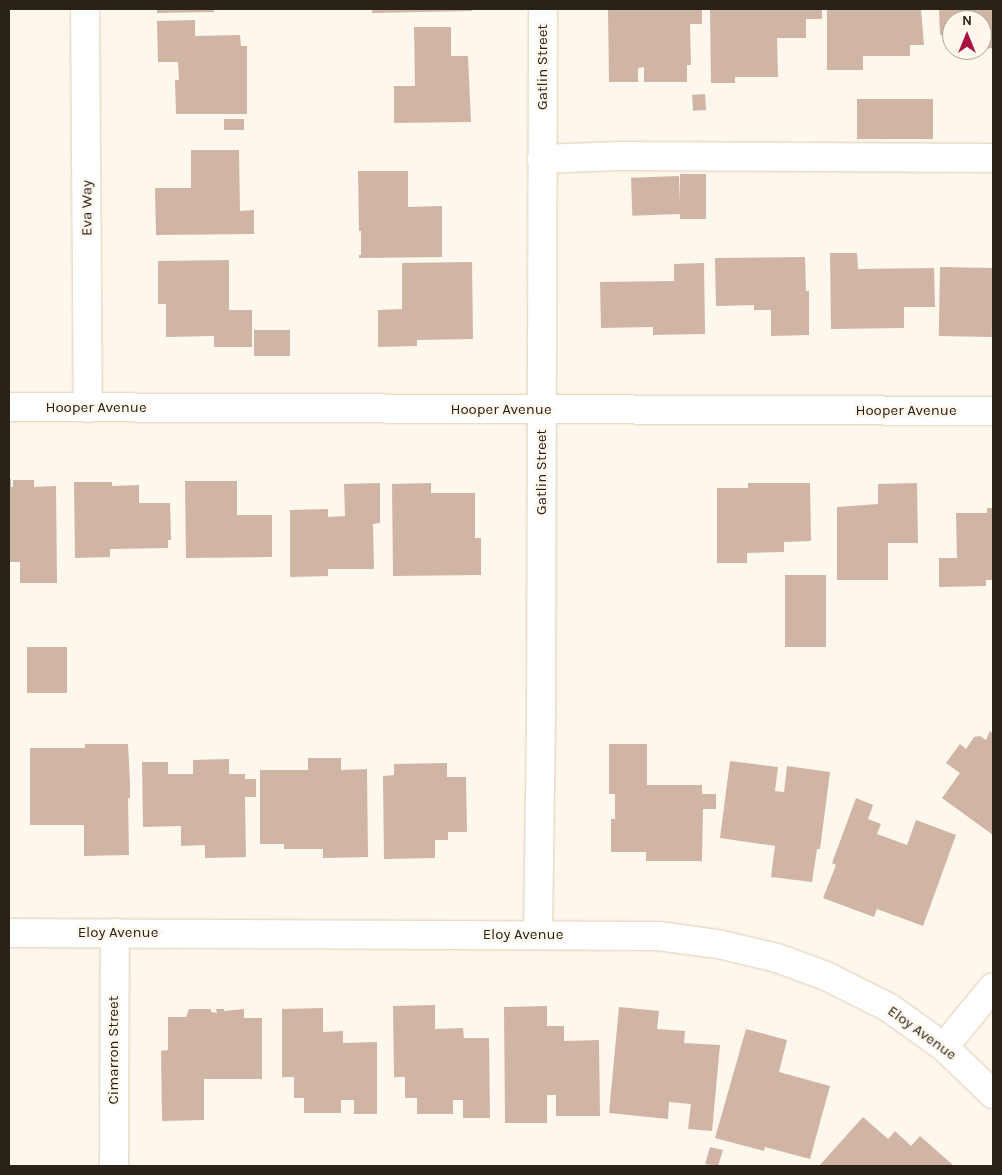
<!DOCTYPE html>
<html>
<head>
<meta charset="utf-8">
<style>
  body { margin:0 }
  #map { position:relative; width:1002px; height:1175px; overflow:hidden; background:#fef7ed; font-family:Karla,sans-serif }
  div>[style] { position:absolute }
  .building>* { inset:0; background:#d0b5a4; transform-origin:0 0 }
  .roads { filter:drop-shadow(0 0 1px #ddceb4) drop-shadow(0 0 1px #ddceb4) }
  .minor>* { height:28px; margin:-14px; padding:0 14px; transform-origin:14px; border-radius:14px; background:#fff }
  span { translate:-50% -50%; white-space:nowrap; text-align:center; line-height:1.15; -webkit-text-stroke:4.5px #fef7ed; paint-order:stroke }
  .street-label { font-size:15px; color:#282218 }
  .frame { position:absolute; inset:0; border:10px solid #282218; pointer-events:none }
  .north { position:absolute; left:942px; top:10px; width:50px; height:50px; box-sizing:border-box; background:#fef7ed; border:1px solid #a8a298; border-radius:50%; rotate:0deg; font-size:14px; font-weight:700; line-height:20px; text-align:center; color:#282218 }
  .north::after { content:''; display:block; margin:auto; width:18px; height:22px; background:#a9123f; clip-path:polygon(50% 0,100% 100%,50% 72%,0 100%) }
</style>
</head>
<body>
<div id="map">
  <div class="building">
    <i style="clip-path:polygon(157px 9px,214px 9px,214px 12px,157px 13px)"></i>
    <i style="clip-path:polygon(372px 9px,472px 9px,472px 11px,372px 13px)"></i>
    <i style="clip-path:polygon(639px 9px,702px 9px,702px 24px,690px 24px,691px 65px,687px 65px,687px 82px,644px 82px,644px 67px,638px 68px,638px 82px,609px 82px,608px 10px)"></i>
    <i style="clip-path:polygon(724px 9px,822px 9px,822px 19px,806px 19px,806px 38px,777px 38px,778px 77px,735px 77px,735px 83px,711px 83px,710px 10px)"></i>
    <i style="clip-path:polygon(827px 9px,921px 9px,924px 45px,910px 45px,910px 56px,863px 56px,863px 70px,827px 70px)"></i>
    <i style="clip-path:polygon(939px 9px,993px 9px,993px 48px,982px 49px,982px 20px,952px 20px,952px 35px,940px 35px)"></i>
    <i style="clip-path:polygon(195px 20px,195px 36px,240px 35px,241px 46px,247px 46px,247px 114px,176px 114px,175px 80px,179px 80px,178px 62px,158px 62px,157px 21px)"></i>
    <i style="clip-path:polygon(414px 27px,451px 27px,451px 56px,468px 56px,471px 122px,394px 123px,394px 86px,415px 86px)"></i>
    <i style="left:705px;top:94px;width:16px;height:13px;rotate:86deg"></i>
    <i style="left:933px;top:99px;width:40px;height:76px;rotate:90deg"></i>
    <i style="left:244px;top:119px;width:11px;height:20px;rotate:90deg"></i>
    <i style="clip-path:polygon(191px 150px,239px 150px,240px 211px,254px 210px,254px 234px,156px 235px,155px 188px,191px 188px)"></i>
    <i style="clip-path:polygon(358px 171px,408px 171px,408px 207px,442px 206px,442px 257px,359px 258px,359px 255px,361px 255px,361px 231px,359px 231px)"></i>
    <i style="left:680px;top:174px;width:26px;height:45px"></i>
    <i style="left:679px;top:176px;width:38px;height:48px;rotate:88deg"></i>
    <i style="clip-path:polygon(830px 253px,857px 253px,858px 269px,934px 268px,935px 307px,904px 307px,904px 328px,831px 329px)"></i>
    <i style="clip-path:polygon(805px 257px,806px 291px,809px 291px,809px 335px,771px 336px,771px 310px,754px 310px,754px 305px,716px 306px,715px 258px)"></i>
    <i style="clip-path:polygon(229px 260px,229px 310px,252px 310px,252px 347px,214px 347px,214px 336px,166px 337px,166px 304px,158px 304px,158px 261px)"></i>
    <i style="clip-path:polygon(472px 262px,473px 339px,417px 340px,417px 346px,378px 347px,378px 310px,402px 309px,402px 263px)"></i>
    <i style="clip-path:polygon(704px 263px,705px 334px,653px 335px,653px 327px,601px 328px,600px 282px,674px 281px,674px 264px)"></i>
    <i style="left:993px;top:268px;width:69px;height:53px;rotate:91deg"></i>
    <i style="left:254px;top:330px;width:36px;height:26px"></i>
    <i style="clip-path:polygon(9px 479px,11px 479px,11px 487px,13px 487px,13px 480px,34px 480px,34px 487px,56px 486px,57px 583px,20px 583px,20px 562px,9px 562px)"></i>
    <i style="clip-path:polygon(185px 481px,237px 481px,237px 515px,272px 515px,272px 557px,186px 558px)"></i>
    <i style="clip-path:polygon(74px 482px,112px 482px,112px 486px,139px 485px,139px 503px,170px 503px,171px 540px,168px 540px,168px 548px,110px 549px,110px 557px,75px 558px)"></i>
    <i style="clip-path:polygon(380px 483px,380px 523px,373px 524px,374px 569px,328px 569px,328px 576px,290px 577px,290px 510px,328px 509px,328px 517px,345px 516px,344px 484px)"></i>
    <i style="clip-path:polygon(431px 483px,431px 493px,475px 493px,475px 538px,481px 538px,481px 575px,393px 576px,392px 484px)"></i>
    <i style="clip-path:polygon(748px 483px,810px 483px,811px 541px,784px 542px,784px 552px,747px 553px,747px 563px,717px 563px,717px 488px,748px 488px)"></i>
    <i style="clip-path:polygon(917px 483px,918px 543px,888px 543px,888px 580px,837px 580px,837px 507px,878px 504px,878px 484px)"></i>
    <i style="clip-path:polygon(987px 508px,993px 508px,993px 580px,986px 580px,986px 586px,939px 587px,939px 558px,957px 558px,956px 513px,987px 513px)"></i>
    <i style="left:785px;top:575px;width:41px;height:72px"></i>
    <i style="left:27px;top:647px;width:40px;height:46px"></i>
    <i style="clip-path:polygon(990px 731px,993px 734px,993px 835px,942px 798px,960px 773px,946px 763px,960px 744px,966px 749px,974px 737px,980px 736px,986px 740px)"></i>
    <i style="clip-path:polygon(85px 744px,128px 744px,130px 784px,130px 798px,128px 798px,129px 855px,84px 856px,84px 825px,30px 825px,30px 748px,85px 748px)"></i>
    <i style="clip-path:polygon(609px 744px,647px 744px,647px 785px,702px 785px,702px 794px,716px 794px,716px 809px,703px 809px,702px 861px,646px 861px,646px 852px,611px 852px,611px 819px,615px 819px,615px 794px,609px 794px)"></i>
    <i style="clip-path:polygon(308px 758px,341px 758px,341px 770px,367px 769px,368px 857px,323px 858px,323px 849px,284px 849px,284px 844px,260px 844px,260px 770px,308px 770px)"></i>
    <i style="clip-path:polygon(229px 759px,229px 774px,245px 774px,245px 779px,256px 779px,256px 797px,245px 797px,246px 857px,205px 858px,205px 845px,181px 846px,181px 826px,143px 827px,142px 762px,168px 762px,168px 774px,193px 774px,193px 760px)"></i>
    <i style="clip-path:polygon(730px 761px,778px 767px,775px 791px,784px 792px,787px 766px,830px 772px,820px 849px,817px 849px,812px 882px,771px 877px,775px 846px,720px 838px)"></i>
    <i style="clip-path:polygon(447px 763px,447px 777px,466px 777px,467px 832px,448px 832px,448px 840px,435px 840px,435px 858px,384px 859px,383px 776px,394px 775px,394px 764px)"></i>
    <i style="clip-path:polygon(856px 798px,873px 805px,868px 819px,881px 824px,877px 834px,907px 845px,916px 820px,956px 835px,923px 926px,877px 909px,874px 917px,823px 898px,836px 865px,832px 863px)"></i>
    <i style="clip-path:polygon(435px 1005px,435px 1029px,463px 1028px,464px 1038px,489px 1038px,490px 1118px,463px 1118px,463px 1100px,453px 1100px,453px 1114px,417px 1114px,417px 1098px,405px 1098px,405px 1077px,394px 1077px,393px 1006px)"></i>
    <i style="clip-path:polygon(547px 1006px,547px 1026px,564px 1026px,564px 1041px,599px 1040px,600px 1116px,556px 1116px,556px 1095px,547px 1095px,547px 1123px,505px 1123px,504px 1007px)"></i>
    <i style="clip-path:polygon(619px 1007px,659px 1011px,657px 1029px,685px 1031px,684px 1043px,720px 1045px,712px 1131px,688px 1129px,691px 1104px,669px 1102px,668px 1119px,609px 1113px)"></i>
    <i style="clip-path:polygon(323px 1008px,323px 1032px,343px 1031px,343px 1043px,377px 1042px,377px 1114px,354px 1114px,354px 1100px,341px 1100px,341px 1113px,304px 1113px,304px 1098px,294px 1098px,294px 1077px,282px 1077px,282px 1009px)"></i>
    <i style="clip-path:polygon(189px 1009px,211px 1009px,211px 1012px,217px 1013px,216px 1009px,224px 1009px,224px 1011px,244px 1009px,244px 1018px,262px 1018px,262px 1079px,204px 1079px,204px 1120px,162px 1121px,161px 1051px,168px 1050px,168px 1017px,186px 1017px)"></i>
    <i style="clip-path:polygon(746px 1029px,787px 1040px,779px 1072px,830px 1086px,810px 1159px,765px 1147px,764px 1151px,715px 1138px)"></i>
    <i style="clip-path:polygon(863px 1117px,888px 1139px,895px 1131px,911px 1146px,920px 1136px,954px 1166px,819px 1166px)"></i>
    <i style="clip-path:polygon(710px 1147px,723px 1150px,718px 1166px,705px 1164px)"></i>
  </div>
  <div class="roads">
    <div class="minor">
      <i style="left:85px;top:9px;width:399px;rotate:89.6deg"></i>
      <i style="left:542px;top:159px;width:78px;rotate:-2.2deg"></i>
      <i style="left:620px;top:156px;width:373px;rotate:0.3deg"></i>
      <i style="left:9px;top:407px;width:984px;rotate:0.23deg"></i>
      <i style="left:9px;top:933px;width:649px;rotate:0.26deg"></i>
      <i style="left:658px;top:936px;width:61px;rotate:7.6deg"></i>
      <i style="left:718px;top:944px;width:61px;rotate:13.3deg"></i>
      <i style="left:777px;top:958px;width:52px;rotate:20.2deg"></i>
      <i style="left:826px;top:976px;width:69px;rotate:26.6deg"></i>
      <i style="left:888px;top:1007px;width:69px;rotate:35.5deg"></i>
      <i style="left:944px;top:1047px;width:68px;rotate:43.8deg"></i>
      <i style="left:538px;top:935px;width:218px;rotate:-89.2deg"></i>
      <i style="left:541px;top:717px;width:708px;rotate:-89.84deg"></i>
      <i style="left:944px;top:1047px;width:77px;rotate:-50.8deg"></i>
      <i style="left:114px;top:1166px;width:233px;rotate:-89.8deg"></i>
    </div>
  </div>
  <div class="street-label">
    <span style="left:543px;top:67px;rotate:-90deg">Gatlin Street</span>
    <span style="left:87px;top:208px;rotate:-90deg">Eva Way</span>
    <span style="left:96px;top:408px">Hooper Avenue</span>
    <span style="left:501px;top:410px">Hooper Avenue</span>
    <span style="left:906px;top:411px">Hooper Avenue</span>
    <span style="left:542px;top:472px;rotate:-90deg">Gatlin Street</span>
    <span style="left:118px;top:933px">Eloy Avenue</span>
    <span style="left:523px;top:935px">Eloy Avenue</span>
    <span style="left:922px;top:1033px;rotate:36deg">Eloy Avenue</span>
    <span style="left:114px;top:1050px;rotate:-90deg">Cimarron Street</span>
  </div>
  <div class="frame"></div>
  <div class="north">N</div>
</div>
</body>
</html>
